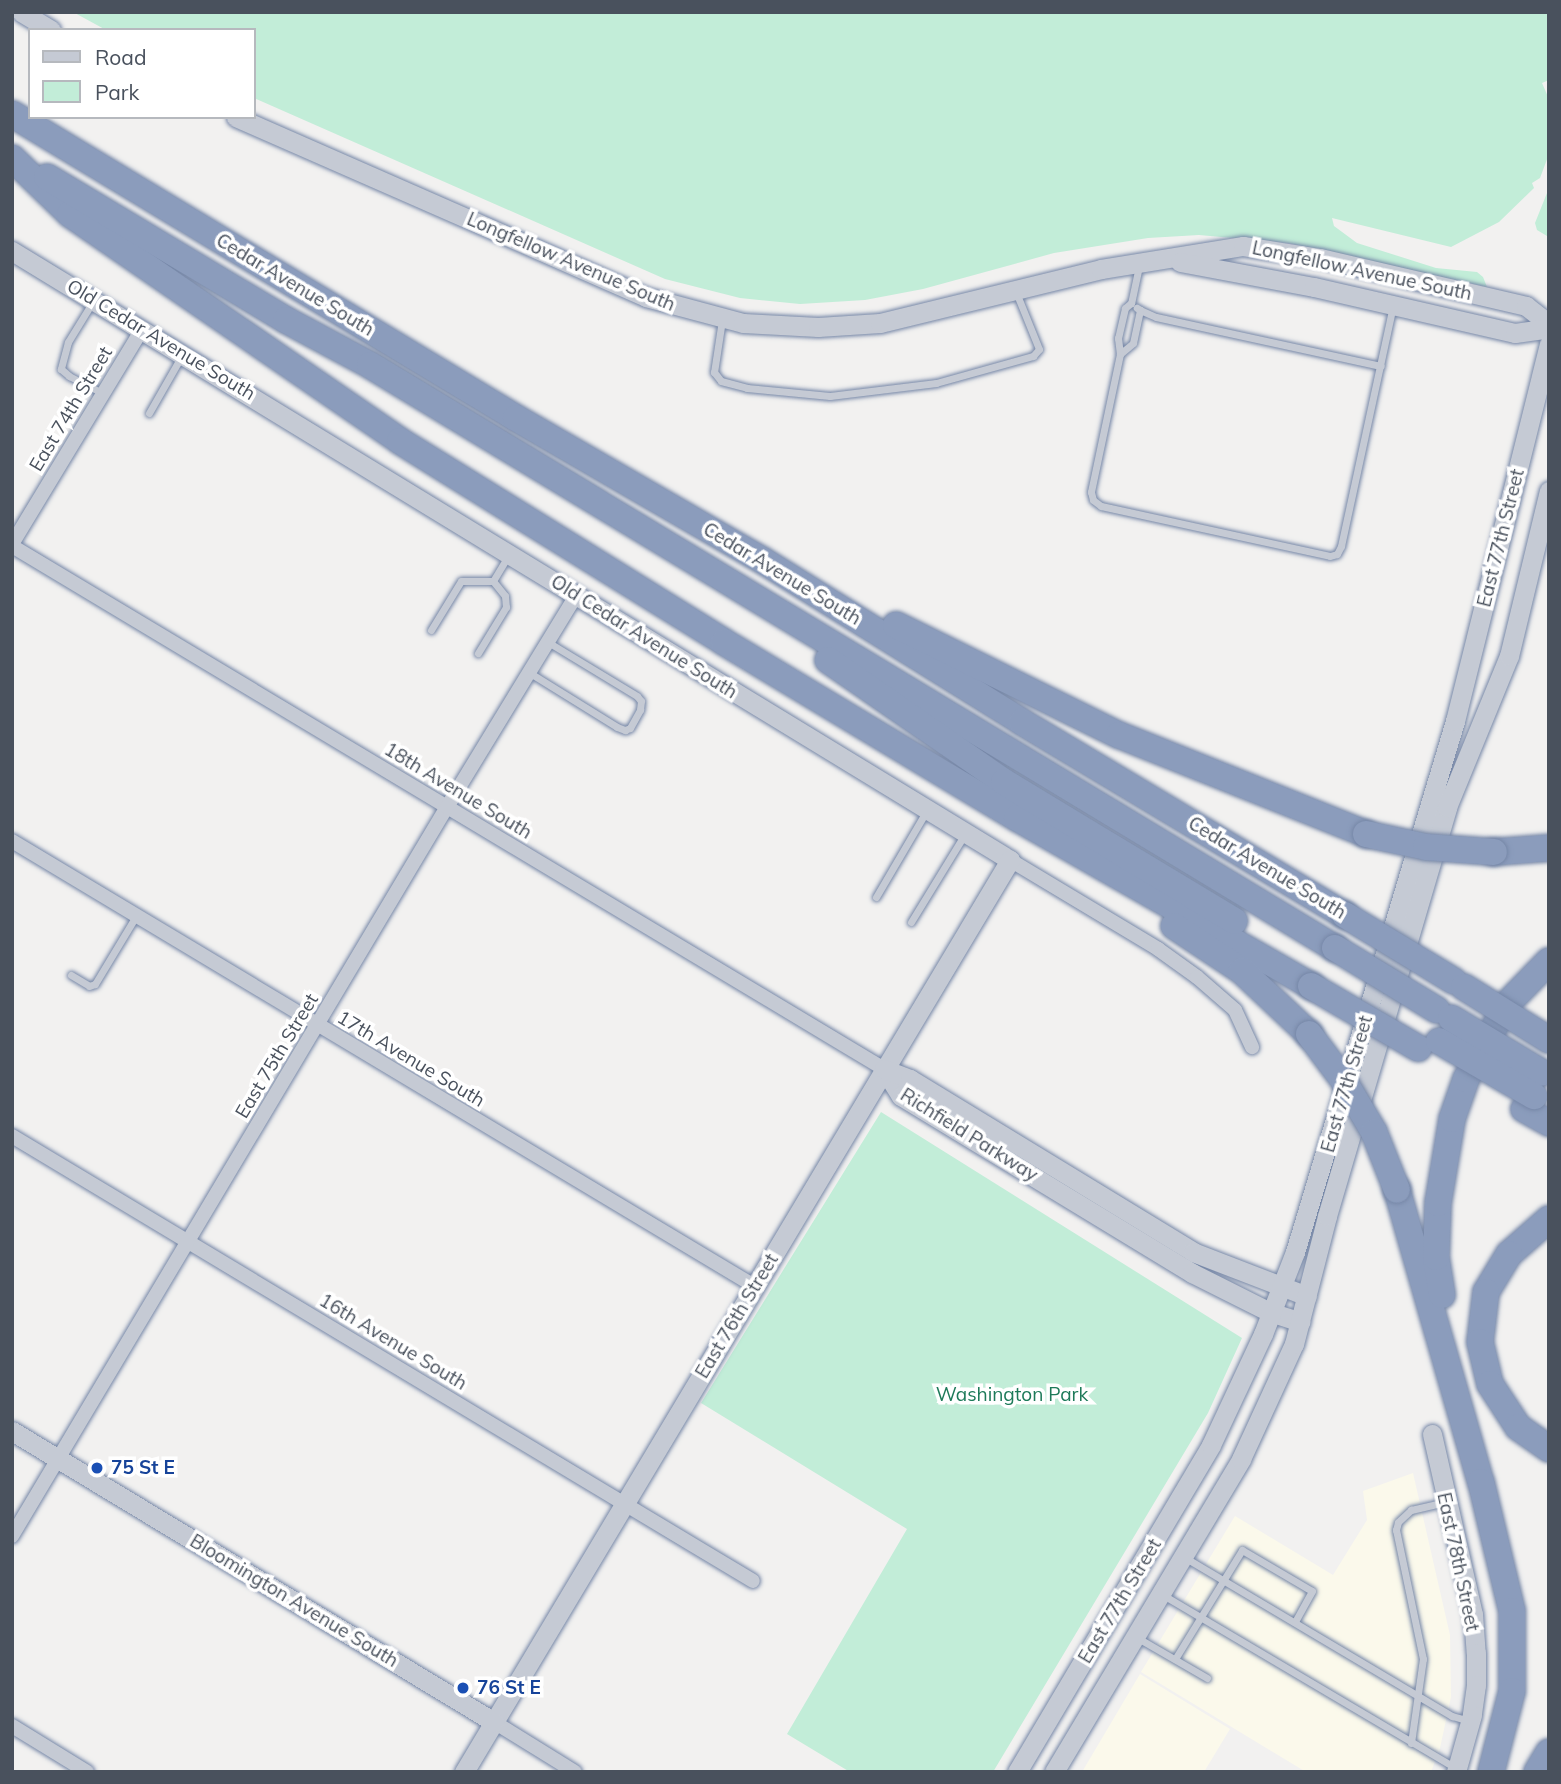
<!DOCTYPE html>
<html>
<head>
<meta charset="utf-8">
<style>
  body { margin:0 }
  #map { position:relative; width:1561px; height:1784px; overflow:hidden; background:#f2f1f0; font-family:Mulish,sans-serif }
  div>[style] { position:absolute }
  .commercial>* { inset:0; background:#fbf9eb }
  .green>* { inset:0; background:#c2edd8 }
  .roads { filter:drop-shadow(0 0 2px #7687a7) drop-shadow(0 0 2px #7687a7) }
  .service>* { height:7px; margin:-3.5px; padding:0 3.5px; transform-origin:3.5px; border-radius:3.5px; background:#c5cad4 }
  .minor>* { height:14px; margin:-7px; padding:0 7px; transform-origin:7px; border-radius:7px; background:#c5cad4 }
  .tertiary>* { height:19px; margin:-9.5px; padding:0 9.5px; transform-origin:9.5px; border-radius:9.5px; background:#c5cad4 }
  .motorway>* { height:26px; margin:-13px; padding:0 13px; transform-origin:13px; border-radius:13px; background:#8b9cbc }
  .bridges { filter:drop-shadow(0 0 2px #7687a7) drop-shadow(0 0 2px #7687a7) }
  .motorway-bridge>* { height:26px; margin:-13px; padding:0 13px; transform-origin:13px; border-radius:13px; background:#8b9cbc }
  .dots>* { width:19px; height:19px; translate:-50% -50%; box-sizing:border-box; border:4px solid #fff; border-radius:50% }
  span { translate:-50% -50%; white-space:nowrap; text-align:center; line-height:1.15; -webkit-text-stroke:7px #fff; paint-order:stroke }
  .street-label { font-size:19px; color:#49515d }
  .park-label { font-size:19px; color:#1d7a59 }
  .transit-label { font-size:19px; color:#164399; font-weight:700 }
  .left { translate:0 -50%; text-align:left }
  .frame { position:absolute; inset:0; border:14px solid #49515d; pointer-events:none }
  .legend { position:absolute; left:28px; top:28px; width:228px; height:91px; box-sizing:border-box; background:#fff; border:2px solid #b6b9be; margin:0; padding:9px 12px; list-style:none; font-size:21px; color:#49515d }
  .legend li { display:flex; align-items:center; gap:14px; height:35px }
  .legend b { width:35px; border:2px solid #b6b9be }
</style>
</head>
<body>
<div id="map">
  <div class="commercial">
    <i style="clip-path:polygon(1413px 1473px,1450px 1635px,1451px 1697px,1440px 1748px,1431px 1772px,1306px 1772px,1141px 1672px,1235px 1516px,1333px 1575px,1367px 1520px,1363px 1491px)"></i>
    <i style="clip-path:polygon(1140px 1674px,1230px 1729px,1204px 1772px,1082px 1772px)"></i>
  </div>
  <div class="green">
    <i style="clip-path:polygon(73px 12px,1549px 12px,1549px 80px,1542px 83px,1549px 99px,1549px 154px,1540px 178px,1532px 183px,1534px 188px,1499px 222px,1451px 247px,1332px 218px,1334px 226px,1357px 243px,1436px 268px,1477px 272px,1483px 277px,1487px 287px,1288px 243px,1199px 235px,1148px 238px,1054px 253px,923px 289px,865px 300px,800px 304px,740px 298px,665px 279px,254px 98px,254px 30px,106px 30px)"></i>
    <i style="clip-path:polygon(1549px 188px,1549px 227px,1547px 236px,1537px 230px,1535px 223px)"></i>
    <i style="clip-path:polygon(881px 1112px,1242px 1338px,1208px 1413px,993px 1772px,850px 1772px,787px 1734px,907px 1529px,701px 1403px)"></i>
  </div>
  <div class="roads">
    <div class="service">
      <i style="left:1139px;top:266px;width:38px;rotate:102deg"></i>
      <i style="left:1131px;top:303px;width:8px;rotate:140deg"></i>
      <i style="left:1125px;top:308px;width:31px;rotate:103deg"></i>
      <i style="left:1118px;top:338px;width:16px;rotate:83deg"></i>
      <i style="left:1120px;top:354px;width:141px;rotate:101.9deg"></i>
      <i style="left:1091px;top:492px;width:8px;rotate:76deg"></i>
      <i style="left:1093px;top:500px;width:10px;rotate:37deg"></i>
      <i style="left:1101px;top:506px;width:234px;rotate:12.3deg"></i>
      <i style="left:1330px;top:556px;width:7px;rotate:-16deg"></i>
      <i style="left:1337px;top:554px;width:9px;rotate:-63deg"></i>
      <i style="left:1341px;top:546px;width:246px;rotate:-77.8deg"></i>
      <i style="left:92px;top:303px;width:46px;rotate:121.6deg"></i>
      <i style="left:68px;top:342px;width:28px;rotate:105deg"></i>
      <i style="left:61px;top:369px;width:11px;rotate:41deg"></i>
      <i style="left:69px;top:376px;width:38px;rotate:27deg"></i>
      <i style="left:1140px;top:310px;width:17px;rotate:24deg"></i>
      <i style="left:1156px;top:317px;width:230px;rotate:12.3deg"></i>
      <i style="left:722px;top:320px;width:53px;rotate:98.7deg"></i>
      <i style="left:714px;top:372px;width:11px;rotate:52deg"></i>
      <i style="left:721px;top:381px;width:27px;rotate:15deg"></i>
      <i style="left:747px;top:388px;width:83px;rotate:5.5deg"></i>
      <i style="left:830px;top:396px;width:107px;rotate:-7deg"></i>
      <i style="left:936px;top:383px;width:101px;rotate:-15.6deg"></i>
      <i style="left:1033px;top:356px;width:9px;rotate:-49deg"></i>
      <i style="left:1039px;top:349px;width:61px;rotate:-112deg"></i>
      <i style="left:1120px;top:354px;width:17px;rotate:-40deg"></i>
      <i style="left:1133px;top:343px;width:34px;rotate:-78deg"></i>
      <i style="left:1140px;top:310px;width:4px;rotate:-146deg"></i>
      <i style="left:149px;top:413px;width:64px;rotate:-60.3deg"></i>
      <i style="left:493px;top:581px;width:31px;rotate:-59deg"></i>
      <i style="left:431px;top:630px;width:57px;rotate:-58.5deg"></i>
      <i style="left:461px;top:581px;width:32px"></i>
      <i style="left:493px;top:581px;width:19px;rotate:51deg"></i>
      <i style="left:505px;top:596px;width:11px;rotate:85deg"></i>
      <i style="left:506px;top:607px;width:54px;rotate:121.3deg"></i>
      <i style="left:530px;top:673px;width:102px;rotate:31.8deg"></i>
      <i style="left:617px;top:727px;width:9px;rotate:21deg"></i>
      <i style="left:625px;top:730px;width:5px;rotate:-22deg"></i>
      <i style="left:630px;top:728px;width:21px;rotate:-61deg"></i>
      <i style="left:640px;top:710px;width:9px;rotate:-84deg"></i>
      <i style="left:641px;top:701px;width:6px;rotate:-129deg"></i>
      <i style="left:637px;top:696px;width:104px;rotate:-148.8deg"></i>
      <i style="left:876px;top:897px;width:101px;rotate:-59.6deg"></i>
      <i style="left:911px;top:922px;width:103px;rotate:-58.5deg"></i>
      <i style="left:71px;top:975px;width:21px;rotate:31deg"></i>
      <i style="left:89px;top:986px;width:6px;rotate:-18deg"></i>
      <i style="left:95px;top:984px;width:79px;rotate:-58.9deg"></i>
      <i style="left:1184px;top:1557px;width:312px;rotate:30.7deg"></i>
      <i style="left:1452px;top:1716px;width:19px;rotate:16deg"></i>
      <i style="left:1163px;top:1595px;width:342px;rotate:30.6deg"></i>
      <i style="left:1136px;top:1637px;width:82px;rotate:30deg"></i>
      <i style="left:1175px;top:1659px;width:128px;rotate:-58.4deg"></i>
      <i style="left:1242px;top:1550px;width:81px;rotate:30.4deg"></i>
      <i style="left:1312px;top:1591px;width:35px;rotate:119deg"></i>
      <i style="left:1411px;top:1743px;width:85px;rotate:-81.9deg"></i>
      <i style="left:1423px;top:1659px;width:132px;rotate:-101.8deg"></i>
      <i style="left:1396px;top:1530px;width:8px;rotate:-76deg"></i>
      <i style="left:1398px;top:1522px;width:18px;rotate:-43deg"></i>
      <i style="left:1411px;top:1510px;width:36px;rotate:-13deg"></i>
    </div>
    <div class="minor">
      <i style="left:12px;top:544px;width:251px;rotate:-58.8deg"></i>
      <i style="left:12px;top:546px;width:1017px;rotate:30.95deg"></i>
      <i style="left:12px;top:841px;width:865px;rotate:30.95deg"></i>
      <i style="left:1010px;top:860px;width:173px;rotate:31deg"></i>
      <i style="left:1158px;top:949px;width:48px;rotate:35.7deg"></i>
      <i style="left:1197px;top:977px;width:50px;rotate:41deg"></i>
      <i style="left:1235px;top:1010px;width:41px;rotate:65.3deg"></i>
      <i style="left:12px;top:1136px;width:864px;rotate:30.99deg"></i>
      <i style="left:12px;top:1536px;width:849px;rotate:-59.18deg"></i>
      <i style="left:447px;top:807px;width:247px;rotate:-58.6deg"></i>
      <i style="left:494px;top:1722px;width:95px;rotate:31.7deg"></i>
      <i style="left:12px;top:1726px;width:88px;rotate:31.5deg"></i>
    </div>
    <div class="tertiary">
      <i style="left:21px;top:12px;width:35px;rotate:31deg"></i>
      <i style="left:236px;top:117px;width:448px;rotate:23.7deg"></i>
      <i style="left:646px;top:297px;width:100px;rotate:15deg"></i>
      <i style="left:743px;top:323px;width:75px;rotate:3.1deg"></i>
      <i style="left:818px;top:327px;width:62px;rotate:-3.7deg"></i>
      <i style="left:880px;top:323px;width:228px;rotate:-13.7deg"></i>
      <i style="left:1101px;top:269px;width:144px;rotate:-9.2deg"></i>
      <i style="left:1243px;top:246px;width:78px;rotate:8.9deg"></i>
      <i style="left:1320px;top:258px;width:212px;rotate:13.1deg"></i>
      <i style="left:1526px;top:306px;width:29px;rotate:38deg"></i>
      <i style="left:12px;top:251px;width:1169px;rotate:31.39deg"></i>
      <i style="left:1010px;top:860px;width:1063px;rotate:120.91deg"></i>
      <i style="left:1180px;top:262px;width:136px;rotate:10.6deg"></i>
      <i style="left:1314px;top:287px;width:206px;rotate:12.9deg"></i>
      <i style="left:1515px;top:333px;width:34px;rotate:-8deg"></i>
      <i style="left:884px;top:1069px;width:32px;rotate:58deg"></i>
      <i style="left:901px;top:1096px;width:341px;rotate:31.3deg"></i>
      <i style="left:1192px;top:1273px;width:87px;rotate:26.6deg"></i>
      <i style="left:1270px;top:1312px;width:32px;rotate:18deg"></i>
      <i style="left:884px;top:1069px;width:28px;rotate:21deg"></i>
      <i style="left:910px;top:1079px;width:332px;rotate:31.4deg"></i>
      <i style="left:1193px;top:1252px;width:122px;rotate:21.1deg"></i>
      <i style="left:12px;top:1431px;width:563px;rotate:31.12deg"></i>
      <i style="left:1432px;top:1434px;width:185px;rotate:77.2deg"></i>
      <i style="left:1473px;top:1614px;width:39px;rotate:86deg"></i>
      <i style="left:1476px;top:1653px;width:32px;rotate:90deg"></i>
      <i style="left:1476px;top:1685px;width:30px;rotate:98deg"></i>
      <i style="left:1472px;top:1715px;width:59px;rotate:105.7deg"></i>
      <i style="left:1017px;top:1772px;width:380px;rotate:-59.3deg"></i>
      <i style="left:1211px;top:1445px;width:123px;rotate:-64.9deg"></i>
      <i style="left:1263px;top:1334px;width:88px;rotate:-68.7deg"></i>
      <i style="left:1295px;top:1252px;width:555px;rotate:-73.23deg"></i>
      <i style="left:1455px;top:721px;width:389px;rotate:-76deg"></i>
      <i style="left:1054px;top:1772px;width:365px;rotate:-59.1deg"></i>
      <i style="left:1241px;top:1459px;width:127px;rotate:-65.3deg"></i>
      <i style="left:1294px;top:1344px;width:132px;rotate:-75.5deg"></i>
      <i style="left:1327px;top:1216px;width:426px;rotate:-73.6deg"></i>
      <i style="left:1447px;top:807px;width:163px;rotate:-67.7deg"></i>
      <i style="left:1509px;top:656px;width:170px;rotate:-76.4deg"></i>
    </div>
    <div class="motorway">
      <i style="left:12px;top:114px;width:589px;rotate:31.1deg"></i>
      <i style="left:516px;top:418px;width:284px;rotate:30deg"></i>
      <i style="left:762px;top:560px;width:306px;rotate:31.9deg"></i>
      <i style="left:1022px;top:722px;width:376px;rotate:30.9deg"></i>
      <i style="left:12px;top:158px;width:81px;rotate:44deg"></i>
      <i style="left:70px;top:214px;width:401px;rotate:34.5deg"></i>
      <i style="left:400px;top:441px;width:381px;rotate:31.8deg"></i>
      <i style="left:724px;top:642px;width:342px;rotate:31deg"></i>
      <i style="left:1017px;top:818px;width:339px;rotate:29.7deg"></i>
      <i style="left:47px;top:177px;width:279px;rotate:30.9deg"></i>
      <i style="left:286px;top:320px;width:95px;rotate:28.2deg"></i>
      <i style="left:370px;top:365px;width:1127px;rotate:31.14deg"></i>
      <i style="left:896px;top:625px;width:249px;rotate:26.3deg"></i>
      <i style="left:1119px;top:735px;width:266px;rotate:21.8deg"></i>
      <i style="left:828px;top:660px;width:214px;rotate:34.7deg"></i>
      <i style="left:1004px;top:782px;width:269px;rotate:31.1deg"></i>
      <i style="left:1494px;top:852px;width:55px;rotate:-4.2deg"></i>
      <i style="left:1174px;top:926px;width:82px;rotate:33.5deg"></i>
      <i style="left:1242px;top:971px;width:92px;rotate:43.2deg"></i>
      <i style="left:1524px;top:1109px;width:29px;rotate:29deg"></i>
      <i style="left:1397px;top:1190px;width:304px;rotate:74deg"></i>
      <i style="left:1481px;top:1482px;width:133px;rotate:76.5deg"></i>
      <i style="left:1512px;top:1611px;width:80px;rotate:90deg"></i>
      <i style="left:1512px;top:1691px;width:84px;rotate:104.5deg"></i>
      <i style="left:1549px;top:1219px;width:53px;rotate:138.8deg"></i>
      <i style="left:1509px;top:1254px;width:44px;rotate:121.2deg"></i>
      <i style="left:1486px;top:1292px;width:50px;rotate:96.8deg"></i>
      <i style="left:1480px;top:1342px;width:43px;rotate:76.6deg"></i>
      <i style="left:1490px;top:1384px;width:51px;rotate:56.9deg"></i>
      <i style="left:1518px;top:1427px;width:38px;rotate:35deg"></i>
      <i style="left:1442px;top:1295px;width:38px;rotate:-99deg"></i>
      <i style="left:1436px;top:1257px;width:54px;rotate:-87.9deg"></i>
      <i style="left:1438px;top:1203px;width:85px;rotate:-80.5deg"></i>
      <i style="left:1452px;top:1119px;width:42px;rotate:-70.7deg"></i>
      <i style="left:1466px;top:1079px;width:85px;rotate:-61.3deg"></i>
      <i style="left:1507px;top:1004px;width:60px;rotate:-45.7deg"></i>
      <i style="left:1537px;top:1772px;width:23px;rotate:-59deg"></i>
    </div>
  </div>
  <div class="bridges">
    <div class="motorway-bridge">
      <i style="left:1366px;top:834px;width:61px;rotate:12.2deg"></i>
      <i style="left:1426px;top:847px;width:68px;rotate:4.2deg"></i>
      <i style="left:1345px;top:915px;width:127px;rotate:31.2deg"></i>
      <i style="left:1335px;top:948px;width:119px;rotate:31.3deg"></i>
      <i style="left:1311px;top:986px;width:124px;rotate:30.1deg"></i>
      <i style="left:1464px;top:987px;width:100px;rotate:31.9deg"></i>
      <i style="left:1451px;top:1018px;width:106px;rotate:31.1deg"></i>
      <i style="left:1309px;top:1034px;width:59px;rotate:53.3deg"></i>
      <i style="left:1344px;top:1081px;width:59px;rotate:59.5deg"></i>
      <i style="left:1374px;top:1132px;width:62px;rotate:68.4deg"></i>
      <i style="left:1439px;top:1041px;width:110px;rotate:30.1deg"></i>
    </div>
  </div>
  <div class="dots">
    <i style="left:97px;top:1468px;background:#1a4fb4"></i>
    <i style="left:463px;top:1688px;background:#1a4fb4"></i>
  </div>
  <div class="street-label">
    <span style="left:571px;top:262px;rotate:23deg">Longfellow Avenue South</span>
    <span style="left:1362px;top:271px;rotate:12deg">Longfellow Avenue South</span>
    <span style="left:295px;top:285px;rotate:31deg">Cedar Avenue South</span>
    <span style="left:161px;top:340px;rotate:31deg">Old Cedar Avenue South</span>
    <span style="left:71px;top:409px;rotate:-59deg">East 74th Street</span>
    <span style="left:1501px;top:538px;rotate:-76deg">East 77th Street</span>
    <span style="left:782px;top:574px;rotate:31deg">Cedar Avenue South</span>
    <span style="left:644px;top:637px;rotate:32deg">Old Cedar Avenue South</span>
    <span style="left:458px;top:791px;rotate:31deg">18th Avenue South</span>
    <span style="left:1267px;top:868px;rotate:31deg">Cedar Avenue South</span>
    <span style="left:277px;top:1056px;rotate:-59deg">East 75th Street</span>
    <span style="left:411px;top:1059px;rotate:31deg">17th Avenue South</span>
    <span style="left:1347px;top:1084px;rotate:-74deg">East 77th Street</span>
    <span style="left:969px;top:1135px;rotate:32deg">Richfield Parkway</span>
    <span style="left:737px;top:1316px;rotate:-59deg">East 76th Street</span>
    <span style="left:393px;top:1342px;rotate:31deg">16th Avenue South</span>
    <span style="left:1458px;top:1562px;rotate:78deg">East 78th Street</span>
    <span style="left:294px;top:1601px;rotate:31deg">Bloomington Avenue South</span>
    <span style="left:1120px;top:1601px;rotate:-59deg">East 77th Street</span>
  </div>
  <div class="park-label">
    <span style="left:1012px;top:1395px">Washington Park</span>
  </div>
  <div class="transit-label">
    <span class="left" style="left:111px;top:1468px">75 St E</span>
    <span class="left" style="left:477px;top:1688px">76 St E</span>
  </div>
  <div class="frame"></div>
  <ul class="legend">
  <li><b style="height:9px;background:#c5cad4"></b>Road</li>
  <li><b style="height:19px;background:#c2edd8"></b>Park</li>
  </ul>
</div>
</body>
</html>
